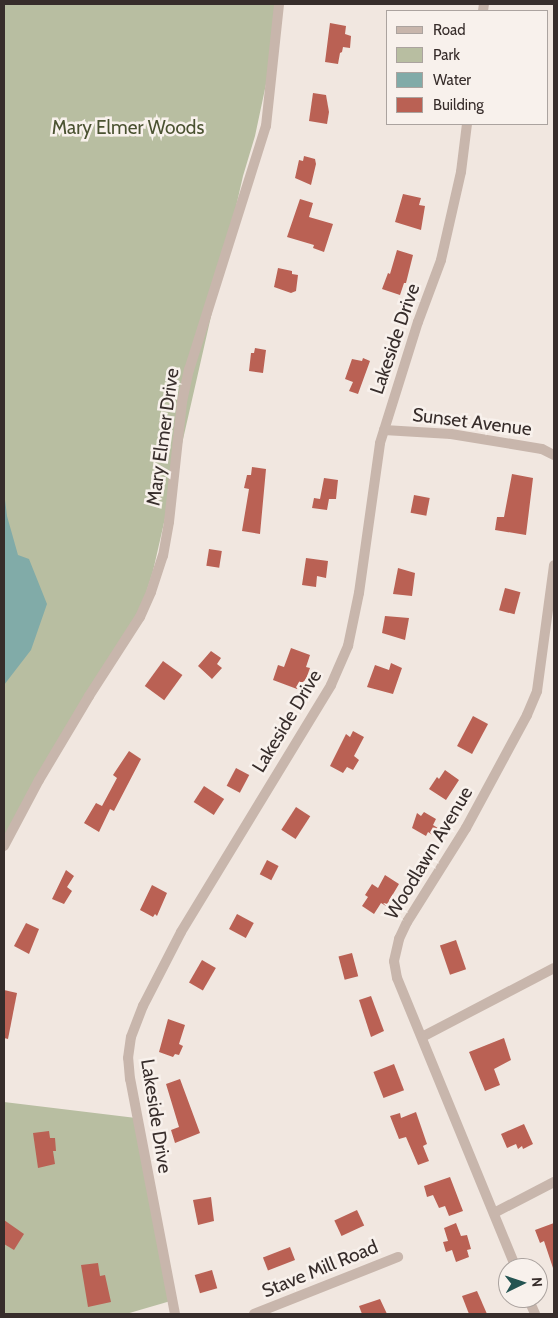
<!DOCTYPE html>
<html>
<head>
<meta charset="utf-8">
<style>
  body { margin:0 }
  #map { position:relative; width:558px; height:1318px; overflow:hidden; background:#f1e7e0; font-family:Cabin,sans-serif }
  div>[style] { position:absolute }
  .green>* { inset:0; background:#b8bea1 }
  .water>* { inset:0; background:#81aba8 }
  .building>* { inset:0; background:#ba6154; transform-origin:0 0 }
  .street>* { height:10px; margin:-5px; padding:0 5px; transform-origin:5px; border-radius:5px; background:#c8b6ac }
  span { translate:-50% -50%; white-space:nowrap; text-align:center; line-height:1.15; -webkit-text-stroke:5px #f8f1ec; paint-order:stroke }
  .park-label { font-size:19px; color:#4a5231 }
  .street-label { font-size:19px; color:#372d2b }
  .frame { position:absolute; inset:0; border:5px solid #372d2b; pointer-events:none }
  .legend { position:absolute; left:386px; top:10px; width:162px; height:115px; box-sizing:border-box; background:#f8f1ec; border:1px solid #aba39f; margin:0; padding:6px 9px; list-style:none; font-size:15px; color:#372d2b }
  .legend li { display:flex; align-items:center; gap:10px; height:25px }
  .legend b { width:25px; border:1px solid #aba39f }
  .north { position:absolute; left:498px; top:1258px; width:50px; height:50px; box-sizing:border-box; background:#f8f1ec; border:1px solid #aba39f; border-radius:50%; rotate:86deg; font-size:14px; font-weight:700; line-height:20px; text-align:center; color:#372d2b }
  .north::after { content:''; display:block; margin:auto; width:18px; height:22px; background:#245452; clip-path:polygon(50% 0,100% 100%,50% 72%,0 100%) }
</style>
</head>
<body>
<div id="map">
  <div class="green">
    <i style="clip-path:polygon(4px 4px,283px 4px,255px 136px,243px 176px,153px 571px,142px 606px,4px 841px)"></i>
    <i style="clip-path:polygon(4px 1102px,136px 1118px,174px 1300px,126px 1314px,4px 1314px)"></i>
  </div>
  <div class="water">
    <i style="clip-path:polygon(4px 491px,7px 516px,18px 555px,29px 559px,47px 604px,31px 650px,4px 685px)"></i>
  </div>
  <div class="building">
    <i style="clip-path:polygon(330px 23px,346px 26px,345px 34px,351px 36px,350px 48px,343px 47px,342px 52px,340px 53px,338px 64px,325px 62px)"></i>
    <i style="clip-path:polygon(313px 93px,326px 95px,329px 112px,327px 124px,309px 121px)"></i>
    <i style="clip-path:polygon(304px 156px,315px 159px,316px 164px,311px 185px,295px 178px,299px 160px,303px 161px)"></i>
    <i style="clip-path:polygon(403px 194px,421px 198px,419px 205px,425px 206px,421px 230px,395px 222px)"></i>
    <i style="clip-path:polygon(300px 199px,313px 203px,309px 217px,333px 224px,324px 252px,313px 248px,314px 245px,287px 237px)"></i>
    <i style="clip-path:polygon(397px 250px,413px 255px,406px 283px,404px 283px,400px 295px,382px 289px,388px 273px,390px 274px)"></i>
    <i style="clip-path:polygon(278px 268px,292px 271px,292px 274px,298px 275px,296px 291px,291px 293px,274px 287px)"></i>
    <i style="clip-path:polygon(255px 348px,266px 350px,263px 373px,249px 371px,251px 353px,254px 353px)"></i>
    <i style="clip-path:polygon(363px 358px,370px 361px,358px 394px,349px 391px,353px 382px,345px 379px,352px 359px,362px 361px)"></i>
    <i style="clip-path:polygon(252px 467px,266px 469px,260px 534px,242px 531px,249px 489px,244px 488px,247px 475px,251px 475px)"></i>
    <i style="clip-path:polygon(512px 474px,533px 478px,526px 535px,495px 530px,497px 517px,504px 517px)"></i>
    <i style="clip-path:polygon(324px 478px,338px 480px,336px 499px,329px 499px,327px 510px,312px 508px,314px 498px,320px 499px)"></i>
    <i style="left:414px;top:495px;width:16px;height:18px;rotate:11deg"></i>
    <i style="left:209px;top:549px;width:13px;height:17px;rotate:9deg"></i>
    <i style="clip-path:polygon(306px 558px,328px 561px,326px 578px,317px 576px,316px 587px,302px 585px)"></i>
    <i style="clip-path:polygon(398px 568px,415px 573px,412px 596px,393px 594px)"></i>
    <i style="left:505px;top:588px;width:16px;height:23px;rotate:15deg"></i>
    <i style="clip-path:polygon(385px 616px,409px 618px,405px 640px,382px 633px)"></i>
    <i style="clip-path:polygon(291px 648px,310px 655px,306px 667px,310px 668px,306px 679px,303px 682px,299px 682px,297px 689px,273px 680px,278px 665px,284px 667px)"></i>
    <i style="clip-path:polygon(211px 651px,221px 658px,217px 664px,222px 668px,212px 679px,198px 666px)"></i>
    <i style="left:163px;top:661px;width:24px;height:31px;rotate:36deg"></i>
    <i style="clip-path:polygon(391px 663px,402px 668px,393px 694px,367px 687px,375px 665px,389px 670px)"></i>
    <i style="left:473px;top:716px;width:17px;height:34px;rotate:28deg"></i>
    <i style="clip-path:polygon(353px 731px,364px 737px,354px 756px,359px 760px,353px 770px,347px 767px,343px 773px,330px 766px,346px 734px,350px 737px)"></i>
    <i style="clip-path:polygon(129px 751px,141px 759px,114px 811px,110px 809px,99px 832px,84px 823px,96px 803px,102px 806px,117px 778px,113px 775px)"></i>
    <i style="left:236px;top:768px;width:15px;height:20px;rotate:28deg"></i>
    <i style="clip-path:polygon(445px 770px,459px 780px,446px 800px,429px 789px,437px 777px,439px 779px)"></i>
    <i style="left:204px;top:786px;width:24px;height:19px;rotate:33deg"></i>
    <i style="left:296px;top:807px;width:17px;height:27px;rotate:33deg"></i>
    <i style="clip-path:polygon(424px 812px,436px 819px,433px 825px,441px 830px,436px 837px,428px 832px,426px 836px,412px 828px,417px 813px,421px 816px)"></i>
    <i style="left:267px;top:860px;width:13px;height:16px;rotate:27deg"></i>
    <i style="clip-path:polygon(66px 870px,74px 876px,67px 887px,72px 891px,64px 904px,52px 899px)"></i>
    <i style="clip-path:polygon(385px 875px,399px 884px,386px 906px,381px 903px,374px 914px,362px 906px,368px 897px,365px 895px,372px 884px,378px 888px)"></i>
    <i style="clip-path:polygon(152px 885px,167px 893px,157px 916px,155px 914px,153px 917px,140px 910px)"></i>
    <i style="left:237px;top:914px;width:19px;height:17px;rotate:28deg"></i>
    <i style="clip-path:polygon(26px 923px,39px 929px,29px 954px,14px 946px)"></i>
    <i style="left:456px;top:940px;width:31px;height:17px;rotate:71deg"></i>
    <i style="left:352px;top:953px;width:24px;height:14px;rotate:75deg"></i>
    <i style="left:202px;top:960px;width:16px;height:26px;rotate:30deg"></i>
    <i style="clip-path:polygon(4px 990px,17px 993px,8px 1039px,4px 1038px)"></i>
    <i style="clip-path:polygon(371px 996px,384px 1031px,371px 1037px,359px 1000px)"></i>
    <i style="clip-path:polygon(168px 1019px,185px 1025px,179px 1044px,183px 1046px,179px 1055px,175px 1054px,173px 1057px,159px 1052px)"></i>
    <i style="clip-path:polygon(504px 1038px,511px 1060px,494px 1069px,500px 1085px,485px 1091px,469px 1052px)"></i>
    <i style="left:394px;top:1064px;width:28px;height:22px;rotate:69deg"></i>
    <i style="clip-path:polygon(180px 1079px,200px 1133px,175px 1143px,171px 1130px,179px 1127px,166px 1084px)"></i>
    <i style="clip-path:polygon(416px 1112px,427px 1144px,423px 1146px,429px 1161px,418px 1165px,406px 1137px,399px 1139px,390px 1116px,400px 1113px,401px 1118px)"></i>
    <i style="clip-path:polygon(524px 1124px,533px 1144px,523px 1149px,522px 1146px,518px 1149px,516px 1144px,507px 1148px,501px 1134px)"></i>
    <i style="clip-path:polygon(49px 1131px,50px 1138px,55px 1138px,56px 1151px,53px 1151px,55px 1164px,38px 1168px,33px 1133px)"></i>
    <i style="clip-path:polygon(450px 1177px,463px 1211px,449px 1216px,445px 1206px,439px 1208px,433px 1195px,427px 1197px,424px 1186px)"></i>
    <i style="clip-path:polygon(211px 1197px,214px 1221px,198px 1225px,193px 1200px)"></i>
    <i style="left:357px;top:1210px;width:17px;height:25px;rotate:65deg"></i>
    <i style="clip-path:polygon(4px 1220px,24px 1234px,14px 1250px,4px 1244px)"></i>
    <i style="clip-path:polygon(456px 1223px,461px 1236px,467px 1235px,471px 1249px,467px 1250px,469px 1257px,456px 1262px,452px 1250px,446px 1252px,443px 1242px,448px 1241px,444px 1228px)"></i>
    <i style="clip-path:polygon(554px 1223px,554px 1267px,553px 1268px,544px 1241px,540px 1243px,535px 1230px)"></i>
    <i style="left:290px;top:1247px;width:14px;height:29px;rotate:69deg"></i>
    <i style="clip-path:polygon(98px 1263px,100px 1276px,105px 1275px,111px 1302px,88px 1307px,81px 1265px)"></i>
    <i style="left:212px;top:1270px;width:19px;height:18px;rotate:74deg"></i>
    <i style="clip-path:polygon(477px 1291px,487px 1314px,469px 1314px,462px 1296px)"></i>
    <i style="clip-path:polygon(380px 1299px,387px 1314px,362px 1314px,359px 1306px)"></i>
  </div>
  <div class="street">
    <i style="left:483px;top:11px;width:7px;rotate:-82deg"></i>
    <i style="left:384px;top:430px;width:67px;rotate:3.4deg"></i>
    <i style="left:451px;top:434px;width:92px;rotate:9.4deg"></i>
    <i style="left:542px;top:449px;width:13px;rotate:27deg"></i>
    <i style="left:4px;top:846px;width:75px;rotate:-62.1deg"></i>
    <i style="left:39px;top:780px;width:98px;rotate:-59.2deg"></i>
    <i style="left:89px;top:696px;width:94px;rotate:-57.2deg"></i>
    <i style="left:140px;top:617px;width:27px;rotate:-66deg"></i>
    <i style="left:151px;top:592px;width:38px;rotate:-72deg"></i>
    <i style="left:163px;top:556px;width:35px;rotate:-80deg"></i>
    <i style="left:169px;top:522px;width:121px;rotate:-83.8deg"></i>
    <i style="left:182px;top:402px;width:33px;rotate:-78deg"></i>
    <i style="left:189px;top:370px;width:256px;rotate:-72.5deg"></i>
    <i style="left:266px;top:126px;width:123px;rotate:-83.9deg"></i>
    <i style="left:422px;top:1037px;width:149px;rotate:-27.6deg"></i>
    <i style="left:494px;top:1213px;width:68px;rotate:-27.3deg"></i>
    <i style="left:516px;top:1268px;width:313px;rotate:-112.3deg"></i>
    <i style="left:397px;top:978px;width:17px;rotate:-100deg"></i>
    <i style="left:394px;top:961px;width:23px;rotate:-77deg"></i>
    <i style="left:399px;top:939px;width:19px;rotate:-65deg"></i>
    <i style="left:407px;top:922px;width:111px;rotate:-57.9deg"></i>
    <i style="left:466px;top:828px;width:128px;rotate:-61.6deg"></i>
    <i style="left:527px;top:715px;width:26px;rotate:-67deg"></i>
    <i style="left:537px;top:691px;width:127px;rotate:-82.3deg"></i>
    <i style="left:528px;top:1298px;width:17px;rotate:66deg"></i>
    <i style="left:175px;top:1314px;width:239px;rotate:-100.8deg"></i>
    <i style="left:130px;top:1079px;width:21px;rotate:-95deg"></i>
    <i style="left:128px;top:1058px;width:21px;rotate:-82deg"></i>
    <i style="left:131px;top:1037px;width:33px;rotate:-69deg"></i>
    <i style="left:143px;top:1006px;width:83px;rotate:-62.8deg"></i>
    <i style="left:181px;top:932px;width:289px;rotate:-58.7deg"></i>
    <i style="left:331px;top:685px;width:43px;rotate:-66.4deg"></i>
    <i style="left:348px;top:646px;width:54px;rotate:-78.3deg"></i>
    <i style="left:359px;top:593px;width:151px;rotate:-82deg"></i>
    <i style="left:380px;top:443px;width:127px;rotate:-72.6deg"></i>
    <i style="left:418px;top:322px;width:66px;rotate:-69.6deg"></i>
    <i style="left:441px;top:260px;width:90px;rotate:-77.2deg"></i>
    <i style="left:461px;top:172px;width:48px;rotate:-82.9deg"></i>
    <i style="left:254px;top:1314px;width:155px;rotate:-21.6deg"></i>
  </div>
  <div class="park-label">
    <span style="left:128px;top:128px">Mary Elmer Woods</span>
  </div>
  <div class="street-label">
    <span style="left:395px;top:339px;rotate:-71deg">Lakeside Drive</span>
    <span style="left:472px;top:422px;rotate:7deg">Sunset Avenue</span>
    <span style="left:163px;top:437px;rotate:-82deg">Mary Elmer Drive</span>
    <span style="left:287px;top:721px;rotate:-59deg">Lakeside Drive</span>
    <span style="left:429px;top:853px;rotate:-59deg">Woodlawn Avenue</span>
    <span style="left:156px;top:1116px;rotate:81deg">Lakeside Drive</span>
    <span style="left:320px;top:1269px;rotate:-22deg">Stave Mill Road</span>
  </div>
  <div class="frame"></div>
  <ul class="legend">
  <li><b style="height:6px;background:#c8b6ac"></b>Road</li>
  <li><b style="height:14px;background:#b8bea1"></b>Park</li>
  <li><b style="height:14px;background:#81aba8"></b>Water</li>
  <li><b style="height:14px;background:#ba6154"></b>Building</li>
  </ul>
  <div class="north">N</div>
</div>
</body>
</html>
